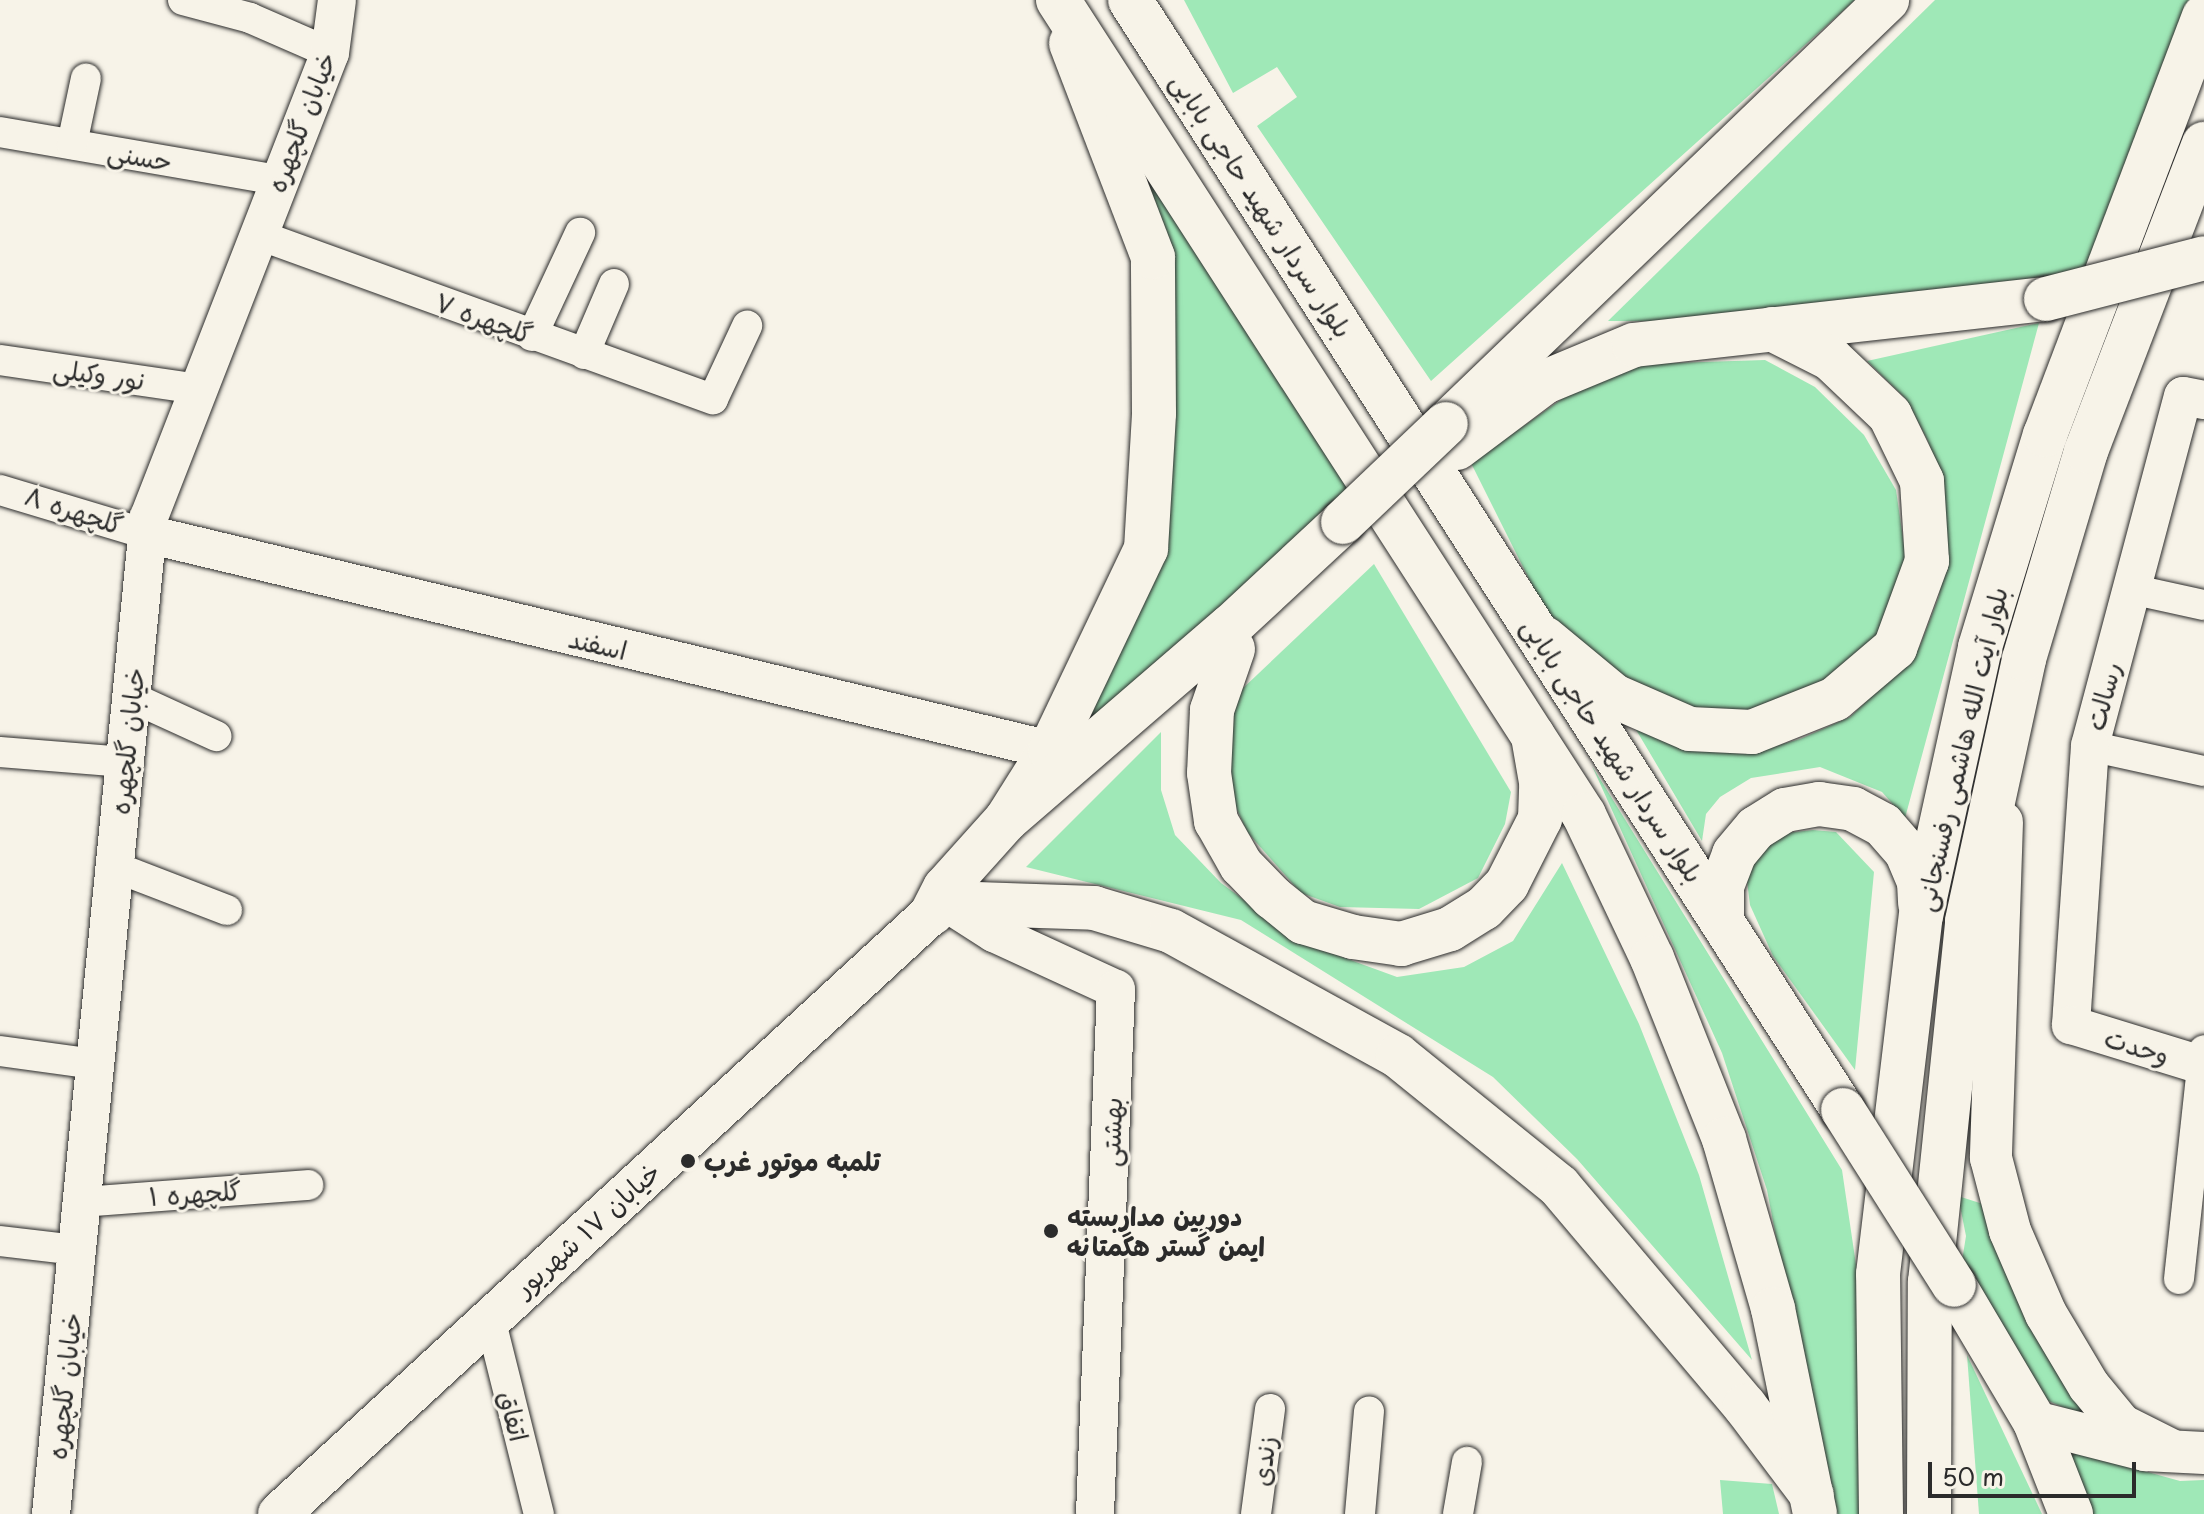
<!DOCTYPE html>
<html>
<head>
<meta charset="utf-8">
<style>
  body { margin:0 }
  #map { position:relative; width:2204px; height:1514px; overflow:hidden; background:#f7f3e8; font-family:"Playpen Sans","Playpen Sans Arabic",sans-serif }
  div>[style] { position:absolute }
  .green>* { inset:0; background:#9fe8b7 }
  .roads { filter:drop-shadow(0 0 2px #2b2b2b) drop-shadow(0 0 2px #2b2b2b) }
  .minor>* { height:30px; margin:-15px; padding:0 15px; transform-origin:15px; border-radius:15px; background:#f7f3e8 }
  .tertiary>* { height:38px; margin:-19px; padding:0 19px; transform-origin:19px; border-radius:19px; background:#f7f3e8 }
  .secondary>* { height:42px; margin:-21px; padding:0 21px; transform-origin:21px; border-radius:21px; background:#f7f3e8 }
  .primary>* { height:44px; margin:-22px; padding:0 22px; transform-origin:22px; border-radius:22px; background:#f7f3e8 }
  .trunk>* { height:44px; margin:-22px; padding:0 22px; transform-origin:22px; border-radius:22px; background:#f7f3e8 }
  .bridges { filter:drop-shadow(0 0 2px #2b2b2b) drop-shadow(0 0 2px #2b2b2b) }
  .primary-bridge>* { height:44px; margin:-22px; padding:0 22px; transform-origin:22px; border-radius:22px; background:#f7f3e8 }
  .trunk-bridge>* { height:44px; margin:-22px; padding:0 22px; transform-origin:22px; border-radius:22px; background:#f7f3e8 }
  .dots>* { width:22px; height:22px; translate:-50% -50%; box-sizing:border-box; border:4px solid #f7f3e8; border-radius:50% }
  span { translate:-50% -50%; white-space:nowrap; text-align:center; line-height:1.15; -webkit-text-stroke:6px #f7f3e8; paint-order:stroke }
  .street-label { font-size:26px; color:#2b2b2b }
  .poi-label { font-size:26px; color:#2b2b2b; font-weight:700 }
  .left { translate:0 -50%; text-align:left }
  .scale { position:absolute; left:1928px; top:1462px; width:208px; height:36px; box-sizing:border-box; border:4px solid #2b2b2b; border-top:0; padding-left:10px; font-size:24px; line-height:28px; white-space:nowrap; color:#2b2b2b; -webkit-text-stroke:6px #f7f3e8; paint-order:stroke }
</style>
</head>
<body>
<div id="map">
  <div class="green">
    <i style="clip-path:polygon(1055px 0,1371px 492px,1050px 789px,1142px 569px,1163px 294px)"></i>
    <i style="clip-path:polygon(1184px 0,1855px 0,1431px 381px,1257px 126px,1297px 97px,1277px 67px,1233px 93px)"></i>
    <i style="clip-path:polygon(1935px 0,2204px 0,2101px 281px,1772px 322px,1608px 321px)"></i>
    <i style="clip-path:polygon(2039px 323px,1905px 818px,1882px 792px,1820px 767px,1751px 778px,1720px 797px,1706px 814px,1702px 841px,1635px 728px,1754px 752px,1800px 739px,1850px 717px,1889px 680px,1920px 646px,1939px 596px,1945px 542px,1943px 489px,1928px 441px,1906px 399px,1867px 361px)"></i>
    <i style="clip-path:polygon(1765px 360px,1815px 387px,1864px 435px,1896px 490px,1906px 559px,1881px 636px,1831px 683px,1748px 712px,1699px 710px,1623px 683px,1548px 617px,1471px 463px,1610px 365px)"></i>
    <i style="clip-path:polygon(1374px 564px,1511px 792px,1505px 824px,1478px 878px,1419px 909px,1340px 907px,1301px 893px,1247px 832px,1228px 789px,1222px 708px)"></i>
    <i style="clip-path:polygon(1161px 732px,1161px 790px,1175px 835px,1221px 883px,1301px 942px,1397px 977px,1464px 967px,1513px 941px,1562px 863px,1639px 1024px,1699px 1175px,1752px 1360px,1577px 1159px,1493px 1077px,1241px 920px,1026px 867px)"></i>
    <i style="clip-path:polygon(1592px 766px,1842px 1170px,1859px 1285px,1864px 1514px,1829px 1514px,1767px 1190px,1722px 1053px)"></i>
    <i style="clip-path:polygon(1813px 830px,1836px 832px,1874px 872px,1855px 1070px,1773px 956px,1750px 905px,1747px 881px,1754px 858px,1786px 833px)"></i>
    <i style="clip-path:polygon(1958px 1196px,1986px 1205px,2003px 1268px,2048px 1358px,2086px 1417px,2037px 1396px,1961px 1267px,1966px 1236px)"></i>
    <i style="clip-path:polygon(1967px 1355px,2042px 1514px,1979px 1514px)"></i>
    <i style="clip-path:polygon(2068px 1450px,2180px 1481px,2204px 1480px,2204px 1514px,2090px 1514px)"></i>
    <i style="clip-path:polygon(1720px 1480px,1772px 1484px,1779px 1514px,1723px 1514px)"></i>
  </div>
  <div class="roads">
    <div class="minor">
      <i style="left:183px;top:0;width:69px;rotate:15deg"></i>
      <i style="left:250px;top:18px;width:87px;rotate:23.6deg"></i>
      <i style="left:0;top:132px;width:283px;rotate:9.8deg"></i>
      <i style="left:72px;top:144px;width:67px;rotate:-78deg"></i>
      <i style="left:256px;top:234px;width:486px;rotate:19.9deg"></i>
      <i style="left:713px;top:399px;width:81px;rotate:-65deg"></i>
      <i style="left:532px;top:336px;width:114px;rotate:-65deg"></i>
      <i style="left:584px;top:354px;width:76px;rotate:-66.8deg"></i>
      <i style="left:0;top:360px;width:200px;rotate:8.3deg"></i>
      <i style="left:0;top:490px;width:153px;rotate:16.7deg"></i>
      <i style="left:2131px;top:589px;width:75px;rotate:12.4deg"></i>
      <i style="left:131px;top:697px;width:94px;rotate:24.6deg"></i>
      <i style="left:2090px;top:746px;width:117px;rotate:12.4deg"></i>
      <i style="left:0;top:752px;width:125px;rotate:4.6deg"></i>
      <i style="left:115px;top:867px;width:120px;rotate:21deg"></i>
      <i style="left:0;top:1051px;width:96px;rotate:7.8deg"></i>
      <i style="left:82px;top:1202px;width:227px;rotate:-4.3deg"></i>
      <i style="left:0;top:1241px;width:78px;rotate:6.7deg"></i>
      <i style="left:2179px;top:1279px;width:230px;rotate:-83.8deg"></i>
      <i style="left:490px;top:1318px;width:202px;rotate:76deg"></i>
      <i style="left:1256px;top:1514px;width:106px;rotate:-82.4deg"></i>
      <i style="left:1360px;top:1514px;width:103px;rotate:-85deg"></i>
      <i style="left:1458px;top:1514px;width:53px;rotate:-80.2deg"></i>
    </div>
    <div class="tertiary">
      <i style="left:2204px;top:400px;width:21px;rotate:-169deg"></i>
      <i style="left:2183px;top:396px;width:362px;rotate:104.9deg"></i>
      <i style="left:2090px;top:746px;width:280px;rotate:93.9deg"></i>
      <i style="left:2071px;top:1025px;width:139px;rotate:17.1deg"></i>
      <i style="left:147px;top:534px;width:928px;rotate:13.45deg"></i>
      <i style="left:947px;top:903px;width:56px;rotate:32.6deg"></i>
      <i style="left:994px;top:933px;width:134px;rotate:24.7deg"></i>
      <i style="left:1116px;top:989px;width:525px;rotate:92.29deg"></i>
      <i style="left:51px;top:1514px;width:1002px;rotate:-84.39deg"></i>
      <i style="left:149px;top:517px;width:498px;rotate:-68.7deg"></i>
      <i style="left:330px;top:53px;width:53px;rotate:-82.5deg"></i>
    </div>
    <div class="secondary">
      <i style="left:2002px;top:822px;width:336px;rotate:91.9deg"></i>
      <i style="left:1991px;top:1158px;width:75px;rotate:75.4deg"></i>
      <i style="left:2010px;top:1231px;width:90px;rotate:66.6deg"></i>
      <i style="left:2046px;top:1314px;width:84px;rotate:59.2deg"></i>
      <i style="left:2089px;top:1386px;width:50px;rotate:50.6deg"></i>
      <i style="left:2121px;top:1425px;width:58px;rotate:26.6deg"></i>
      <i style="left:2035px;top:1422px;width:114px;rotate:14.3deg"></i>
      <i style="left:2145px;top:1450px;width:59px;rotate:2.9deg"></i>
      <i style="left:279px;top:1514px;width:887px;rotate:-42.63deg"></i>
    </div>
    <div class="primary">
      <i style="left:1446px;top:424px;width:612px;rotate:-43.87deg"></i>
      <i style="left:1457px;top:448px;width:110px;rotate:-36.9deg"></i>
      <i style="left:1545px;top:382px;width:96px;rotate:-22.6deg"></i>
      <i style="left:1634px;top:345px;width:415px;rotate:-6.4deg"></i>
      <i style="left:1544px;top:638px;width:91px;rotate:39.6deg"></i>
      <i style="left:1614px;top:696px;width:83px;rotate:23.5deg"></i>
      <i style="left:1690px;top:729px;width:62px;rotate:2.8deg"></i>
      <i style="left:1752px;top:732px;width:89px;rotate:-21.7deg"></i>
      <i style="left:1835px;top:699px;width:79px;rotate:-40.4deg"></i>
      <i style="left:1895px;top:648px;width:93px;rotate:-69.8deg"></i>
      <i style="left:1927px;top:561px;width:80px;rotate:-93.6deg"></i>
      <i style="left:1922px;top:481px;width:73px;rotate:-115.9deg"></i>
      <i style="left:1890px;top:415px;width:81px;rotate:-136.5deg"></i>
      <i style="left:1831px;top:359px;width:66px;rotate:-153deg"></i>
      <i style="left:1233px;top:649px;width:65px;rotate:109deg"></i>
      <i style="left:1212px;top:710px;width:63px;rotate:92.7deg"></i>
      <i style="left:1209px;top:773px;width:49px;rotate:81.7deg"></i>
      <i style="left:1216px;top:821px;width:51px;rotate:60.4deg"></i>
      <i style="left:1241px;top:865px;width:45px;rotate:45.9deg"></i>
      <i style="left:1272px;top:897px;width:40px;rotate:39deg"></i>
      <i style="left:1303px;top:922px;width:52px;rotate:16.7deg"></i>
      <i style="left:1353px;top:937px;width:49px;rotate:8.3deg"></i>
      <i style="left:1401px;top:944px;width:51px;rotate:-17deg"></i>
      <i style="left:1450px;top:929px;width:40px;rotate:-32deg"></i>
      <i style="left:1484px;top:908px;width:33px;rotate:-46deg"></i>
      <i style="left:1507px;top:884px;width:73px;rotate:-63.1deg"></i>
      <i style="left:1540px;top:819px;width:37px;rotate:-88deg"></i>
      <i style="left:1541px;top:782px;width:47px;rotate:-99.9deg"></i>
      <i style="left:1006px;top:820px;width:83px;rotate:-57.8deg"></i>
      <i style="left:1050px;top:750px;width:223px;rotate:-64.5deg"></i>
      <i style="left:1146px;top:549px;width:136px;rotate:-86.6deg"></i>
      <i style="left:1154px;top:413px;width:156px;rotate:-90.4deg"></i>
      <i style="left:1153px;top:257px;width:229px;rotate:-111deg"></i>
      <i style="left:947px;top:903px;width:147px;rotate:1.9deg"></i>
      <i style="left:1094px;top:908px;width:80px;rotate:16.6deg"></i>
      <i style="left:1171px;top:931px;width:259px;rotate:28.8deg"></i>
      <i style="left:1398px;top:1056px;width:207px;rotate:38.9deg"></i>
      <i style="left:1559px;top:1186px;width:288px;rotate:49.8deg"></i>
      <i style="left:1745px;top:1406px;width:111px;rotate:53deg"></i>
      <i style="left:932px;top:913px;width:28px;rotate:-63deg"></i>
      <i style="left:945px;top:888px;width:91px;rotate:-48.1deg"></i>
      <i style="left:1006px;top:820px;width:297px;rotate:-40.8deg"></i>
      <i style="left:1231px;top:626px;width:153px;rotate:-42.9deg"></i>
      <i style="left:1722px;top:920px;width:34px;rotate:-90deg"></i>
      <i style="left:1722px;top:886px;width:34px;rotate:-69deg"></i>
      <i style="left:1734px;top:854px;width:34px;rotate:-50deg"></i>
      <i style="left:1756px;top:828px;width:34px;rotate:-32deg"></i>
      <i style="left:1785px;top:810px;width:35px;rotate:-10deg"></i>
      <i style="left:1819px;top:804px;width:34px;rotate:8deg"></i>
      <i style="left:1853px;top:809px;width:34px;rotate:28deg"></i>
      <i style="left:1883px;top:825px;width:35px;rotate:49deg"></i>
      <i style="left:1906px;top:851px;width:34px;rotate:67deg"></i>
      <i style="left:1919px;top:882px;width:22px;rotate:87deg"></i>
      <i style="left:1881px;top:1514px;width:240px;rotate:-90.7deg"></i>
      <i style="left:1878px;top:1274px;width:361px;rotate:-83.2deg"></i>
      <i style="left:1921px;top:916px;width:275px;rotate:-77.6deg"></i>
      <i style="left:1980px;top:647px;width:222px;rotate:-73deg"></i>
      <i style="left:2045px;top:435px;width:448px;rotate:-69.2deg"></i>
      <i style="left:1929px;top:1514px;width:232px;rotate:-89.8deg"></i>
      <i style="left:1930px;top:1282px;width:363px;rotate:-84.1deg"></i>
      <i style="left:1967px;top:921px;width:268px;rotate:-77.7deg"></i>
      <i style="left:2024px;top:659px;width:217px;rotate:-73.4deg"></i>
      <i style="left:2086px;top:451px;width:329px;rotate:-69deg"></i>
    </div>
    <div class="trunk">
      <i style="left:1058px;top:0;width:970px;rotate:57.16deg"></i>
      <i style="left:1584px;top:815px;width:158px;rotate:64.6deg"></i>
      <i style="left:1652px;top:958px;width:195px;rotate:68.3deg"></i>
      <i style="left:1724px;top:1139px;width:177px;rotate:73.9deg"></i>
      <i style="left:1773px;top:1309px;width:209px;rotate:78.4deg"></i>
      <i style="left:1130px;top:0;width:1319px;rotate:57.29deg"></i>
      <i style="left:1954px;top:1285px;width:159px;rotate:59.4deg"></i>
      <i style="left:2035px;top:1422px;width:99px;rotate:68.6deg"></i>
    </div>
  </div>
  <div class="bridges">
    <div class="primary-bridge">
      <i style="left:2046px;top:299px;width:163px;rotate:-14.5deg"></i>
      <i style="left:1343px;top:522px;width:142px;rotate:-43.6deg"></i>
    </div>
    <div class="trunk-bridge">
      <i style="left:1843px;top:1110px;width:207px;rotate:57.6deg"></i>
    </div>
  </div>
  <div class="dots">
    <i style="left:688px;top:1161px;background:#2b2b2b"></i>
    <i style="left:1051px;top:1231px;background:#2b2b2b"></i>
  </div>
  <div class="street-label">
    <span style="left:301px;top:122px;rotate:-69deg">خیابان گلچهره</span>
    <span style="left:140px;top:156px;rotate:10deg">حسنی</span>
    <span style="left:1262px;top:205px;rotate:57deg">بلوار سردار شهید حاجی بابایی</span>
    <span style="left:484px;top:318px;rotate:20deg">گلچهره ۷</span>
    <span style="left:99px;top:374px;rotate:8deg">نور وکیلی</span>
    <span style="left:74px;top:510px;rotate:18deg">گلچهره ۸</span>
    <span style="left:598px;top:644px;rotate:13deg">اسفند</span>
    <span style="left:2103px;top:696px;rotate:-75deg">رسالت</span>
    <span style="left:127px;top:741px;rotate:-84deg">خیابان گلچهره</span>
    <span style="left:1961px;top:749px;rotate:-77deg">بلوار آیت الله هاشمی رفسنجانی</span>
    <span style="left:1613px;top:750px;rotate:57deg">بلوار سردار شهید حاجی بابایی</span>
    <span style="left:2137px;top:1046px;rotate:17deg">وحدت</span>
    <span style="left:1111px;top:1132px;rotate:-88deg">بهشتی</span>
    <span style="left:195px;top:1193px;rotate:-4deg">گلچهره ۱</span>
    <span style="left:587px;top:1229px;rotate:-42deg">خیابان ۱۷ شهریور</span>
    <span style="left:64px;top:1386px;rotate:-84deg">خیابان گلچهره</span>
    <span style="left:514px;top:1416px;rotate:76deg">اتفاق</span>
    <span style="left:1263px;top:1461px;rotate:-83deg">زندی</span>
  </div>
  <div class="poi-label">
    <span class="left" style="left:704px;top:1161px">تلمبه موتور غرب</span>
    <span class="left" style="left:1067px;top:1231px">دوربین مداربسته<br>ایمن گستر هگمتانه</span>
  </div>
  <div class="scale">50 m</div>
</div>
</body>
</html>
